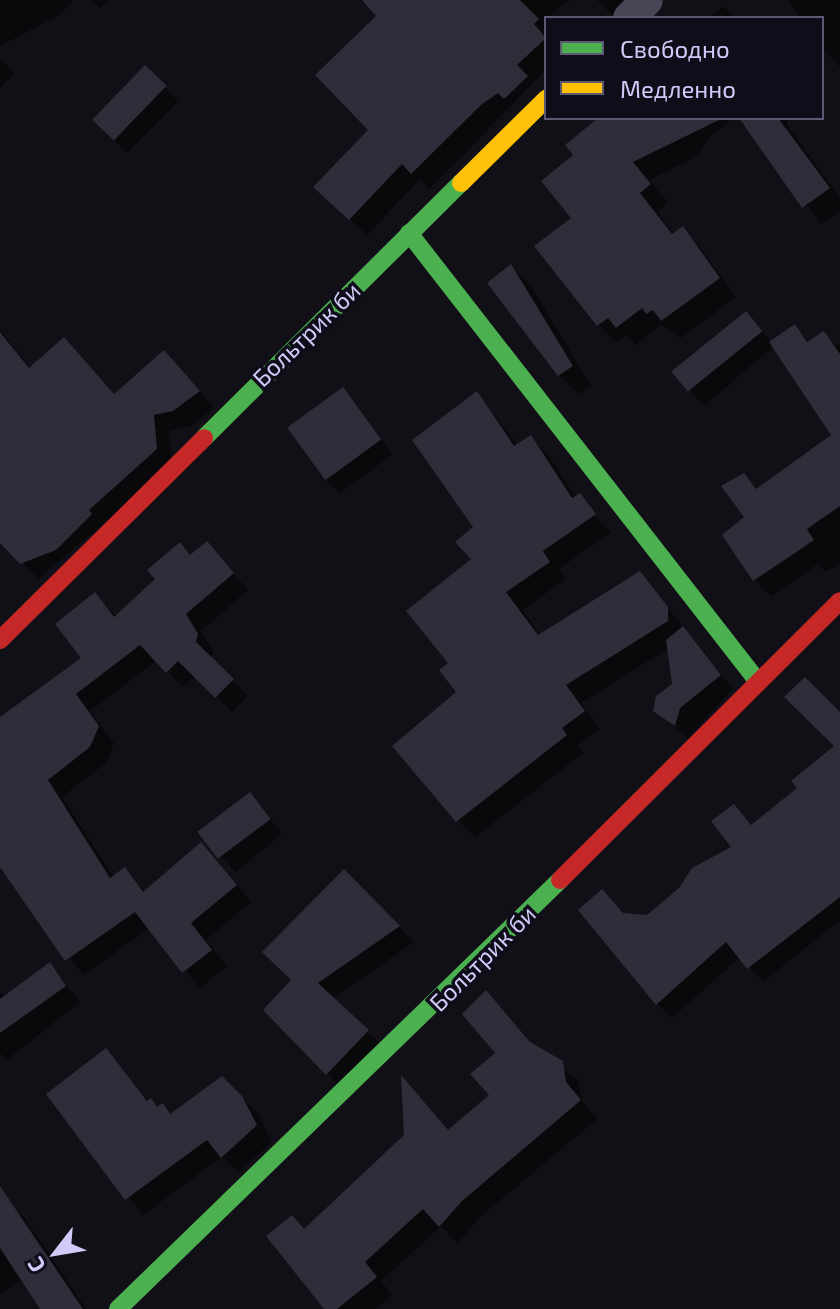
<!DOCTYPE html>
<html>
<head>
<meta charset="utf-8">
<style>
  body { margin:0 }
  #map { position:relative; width:840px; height:1309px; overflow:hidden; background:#111016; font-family:"Exo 2",sans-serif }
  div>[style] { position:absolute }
  .shadow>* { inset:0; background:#0007; transform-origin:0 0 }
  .building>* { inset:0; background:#2f2d39; transform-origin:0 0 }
  .street>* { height:32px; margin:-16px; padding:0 16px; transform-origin:16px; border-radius:16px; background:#464656 }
  .fast>* { height:18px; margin:-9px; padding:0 9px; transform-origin:9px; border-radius:9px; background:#4caf50 }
  .slow>* { height:18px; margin:-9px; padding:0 9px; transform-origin:9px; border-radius:9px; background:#ffc107 }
  .jam>* { height:18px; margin:-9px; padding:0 9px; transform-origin:9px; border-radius:9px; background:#c62828 }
  span { translate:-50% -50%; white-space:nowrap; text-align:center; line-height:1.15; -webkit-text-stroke:7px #0f0d19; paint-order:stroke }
  .street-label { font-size:24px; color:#d1cbf9 }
  .legend { position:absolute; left:544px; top:16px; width:280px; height:104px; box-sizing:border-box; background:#0f0d19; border:2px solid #5d5973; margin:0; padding:10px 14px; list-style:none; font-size:24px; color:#d1cbf9 }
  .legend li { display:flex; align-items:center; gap:16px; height:40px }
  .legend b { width:40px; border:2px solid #5d5973 }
  .north { position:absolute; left:16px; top:1213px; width:80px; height:80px; -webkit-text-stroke:6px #0f0d19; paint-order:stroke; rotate:239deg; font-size:22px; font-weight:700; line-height:32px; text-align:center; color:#d1cbf9 }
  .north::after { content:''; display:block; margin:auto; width:28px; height:36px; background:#d1cbf9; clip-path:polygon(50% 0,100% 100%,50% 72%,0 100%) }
</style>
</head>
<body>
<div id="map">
  <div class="shadow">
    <i style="clip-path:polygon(0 0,73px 0,61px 14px,0 46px)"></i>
    <i style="clip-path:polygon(92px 0,109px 0,100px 8px)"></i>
    <i style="clip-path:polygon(365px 0,570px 0,546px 18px,546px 70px,429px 189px,420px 179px,367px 235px,333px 204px,371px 130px,379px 16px)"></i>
    <i style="clip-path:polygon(597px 0,640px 0,615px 18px)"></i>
    <i style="clip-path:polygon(788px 0,840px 0,840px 67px,822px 47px,822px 18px,801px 18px)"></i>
    <i style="clip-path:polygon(723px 6px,735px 18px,708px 18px)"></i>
    <i style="clip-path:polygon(0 58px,15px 73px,0 88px)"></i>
    <i style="left:145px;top:68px;width:47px;height:72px;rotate:45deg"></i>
    <i style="clip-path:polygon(600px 118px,733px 118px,707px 140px,698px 156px,649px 180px,668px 203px,657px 212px,675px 235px,682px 229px,700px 247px,736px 297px,681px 338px,661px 325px,636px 345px,626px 335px,616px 343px,598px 325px,574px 218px,576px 155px)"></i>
    <i style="clip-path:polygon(742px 118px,788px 118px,787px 125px,840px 198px,840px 212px,821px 224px)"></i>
    <i style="clip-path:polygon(511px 267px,531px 286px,591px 386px,579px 394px,559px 375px)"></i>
    <i style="clip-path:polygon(746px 313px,772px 342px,795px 327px,810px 342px,824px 333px,836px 346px,840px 343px,840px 563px,826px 572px,818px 564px,771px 596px,754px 579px,743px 475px,758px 490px,833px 436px,774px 346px,704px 406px,691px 392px)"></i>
    <i style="clip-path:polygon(0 330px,31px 369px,115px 396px,180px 369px,214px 408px,190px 426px,169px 431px,172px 466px,38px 579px,0 537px)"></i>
    <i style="clip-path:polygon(342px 389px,393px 454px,340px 493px,326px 480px)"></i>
    <i style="clip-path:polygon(477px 394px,518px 446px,531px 438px,548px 455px,576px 498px,611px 532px,559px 569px,566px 579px,522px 610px,540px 635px,640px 573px,733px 689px,688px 738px,655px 710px,674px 685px,669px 648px,581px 703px,600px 729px,577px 746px,583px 753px,475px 837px,458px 820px,459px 692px,451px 664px,474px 560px)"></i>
    <i style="clip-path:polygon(191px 557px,222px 560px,248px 590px,201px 631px,213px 651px,211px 660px,248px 696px,232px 712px,196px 676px,183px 687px,157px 660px,90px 711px,114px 743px,106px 763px,62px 797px,114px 878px,125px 870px,145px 892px,217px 861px,251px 902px,206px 940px,227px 966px,200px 988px,150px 928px,83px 975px,0 863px,0 719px,84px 659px,95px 595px,116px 617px)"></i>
    <i style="clip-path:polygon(840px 714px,840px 920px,763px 982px,740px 957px,672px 1018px,657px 1003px,624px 915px,648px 918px,734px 848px,734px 806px,753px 826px,799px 789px,836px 746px)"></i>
    <i style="left:250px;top:795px;width:50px;height:61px;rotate:50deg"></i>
    <i style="clip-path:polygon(344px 872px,414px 942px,332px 999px,383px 1046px,343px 1089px,266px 1010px,293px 980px)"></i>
    <i style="clip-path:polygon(50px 965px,80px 1002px,7px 1060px,0 1053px,0 992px,5px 998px)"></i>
    <i style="clip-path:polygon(503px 1010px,534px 1046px,579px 1081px,582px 1101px,597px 1119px,479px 1218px,458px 1243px,441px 1226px,381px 1281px,392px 1295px,375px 1309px,327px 1309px,305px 1230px,449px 1132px,492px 1095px)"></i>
    <i style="clip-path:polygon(106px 1051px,149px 1102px,172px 1116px,222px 1079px,258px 1114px,272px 1142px,238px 1172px,222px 1157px,143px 1215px,49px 1095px)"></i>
    <i style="clip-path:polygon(8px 1202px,24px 1217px,86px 1309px,43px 1309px,23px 1279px,0 1294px,0 1207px)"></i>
  </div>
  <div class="building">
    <i style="clip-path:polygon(362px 0,520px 0,539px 19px,534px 24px,546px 38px,517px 65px,528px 76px,504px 99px,498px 93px,482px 104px,411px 174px,402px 164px,349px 220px,313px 187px,368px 130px,315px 75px,376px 16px)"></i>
    <i style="left:145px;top:65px;width:30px;height:76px;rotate:44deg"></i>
    <i style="clip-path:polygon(598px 118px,723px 118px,633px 162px,651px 184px,640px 193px,672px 234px,683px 226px,720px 278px,661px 321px,653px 310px,646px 314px,642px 308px,616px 328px,608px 318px,597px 326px,534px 246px,571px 218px,541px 181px,573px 155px,565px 145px)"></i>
    <i style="clip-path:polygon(739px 118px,778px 118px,830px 188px,802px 208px)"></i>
    <i style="clip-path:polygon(511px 264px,573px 366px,558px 376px,487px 283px)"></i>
    <i style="left:746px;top:311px;width:26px;height:96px;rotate:51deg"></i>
    <i style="clip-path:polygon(795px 324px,807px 342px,824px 331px,840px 354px,840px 506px,807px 529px,814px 540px,753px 581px,722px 535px,744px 517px,721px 486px,744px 473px,756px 489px,831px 435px,769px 342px)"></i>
    <i style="clip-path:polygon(0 332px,29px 368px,64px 337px,114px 394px,164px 350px,200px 391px,173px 411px,154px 415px,157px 449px,89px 510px,92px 514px,56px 550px,20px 564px,0 543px)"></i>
    <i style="left:343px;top:387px;width:65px;height:69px;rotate:54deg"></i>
    <i style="clip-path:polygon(477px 391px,514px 446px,531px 435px,572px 498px,580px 493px,596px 514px,543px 551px,550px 562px,506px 592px,538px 635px,640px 571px,668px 607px,668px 621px,566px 685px,585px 711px,562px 728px,567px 735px,456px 822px,392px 746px,456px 692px,439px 670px,448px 663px,406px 611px,471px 559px,455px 542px,473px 527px,412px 440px)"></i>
    <i style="clip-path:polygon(207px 541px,234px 573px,186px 614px,198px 634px,196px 642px,234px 679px,215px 698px,178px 661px,166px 673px,140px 645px,76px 694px,99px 726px,90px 747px,48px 780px,110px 878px,125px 867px,143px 892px,201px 842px,237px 885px,191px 923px,212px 950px,182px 973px,135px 912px,65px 961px,0 867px,0 717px,81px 658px,55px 624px,95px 592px,114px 617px,155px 579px,147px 570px,180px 542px,190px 555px)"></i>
    <i style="clip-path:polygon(683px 626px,721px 675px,680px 708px,675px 726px,653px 711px,656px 696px,672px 684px,666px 640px)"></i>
    <i style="clip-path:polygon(805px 677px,840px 712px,840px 897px,747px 969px,726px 942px,656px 1005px,578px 910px,602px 889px,623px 913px,647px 915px,679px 888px,692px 868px,731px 847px,711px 821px,734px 804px,751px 825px,797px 788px,791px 781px,834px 746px,784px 697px)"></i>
    <i style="left:250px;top:792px;width:34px;height:66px;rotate:53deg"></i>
    <i style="clip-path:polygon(344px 869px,400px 926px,318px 983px,369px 1030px,326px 1075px,263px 1010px,291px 980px,262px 952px)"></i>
    <i style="clip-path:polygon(50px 962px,66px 986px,0 1033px,0 999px)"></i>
    <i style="clip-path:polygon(486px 990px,530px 1042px,563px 1061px,566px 1082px,581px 1100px,462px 1201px,439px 1227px,423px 1209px,365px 1262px,377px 1277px,337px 1309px,324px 1309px,266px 1236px,292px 1215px,304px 1229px,404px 1135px,401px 1075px,448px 1130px,489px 1095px,470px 1074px,495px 1053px,462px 1014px)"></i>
    <i style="clip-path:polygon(106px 1048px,147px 1101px,151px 1098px,157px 1107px,163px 1103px,170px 1114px,222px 1076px,242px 1096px,257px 1125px,221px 1158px,207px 1140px,125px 1200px,46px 1094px)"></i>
    <i style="clip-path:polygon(0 1186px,83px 1309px,40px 1309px,0 1248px)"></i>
  </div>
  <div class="street">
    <i style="left:629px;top:18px;width:25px;rotate:-45deg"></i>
  </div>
  <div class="fast">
    <i style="left:409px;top:233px;width:565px;rotate:52.12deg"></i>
    <i style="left:204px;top:438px;width:362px;rotate:-44.8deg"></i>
    <i style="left:118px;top:1309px;width:616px;rotate:-44.14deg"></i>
  </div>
  <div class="slow">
    <i style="left:461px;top:183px;width:120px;rotate:-44.7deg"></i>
  </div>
  <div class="jam">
    <i style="left:0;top:640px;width:287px;rotate:-44.7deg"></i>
    <i style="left:560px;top:880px;width:395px;rotate:-44.9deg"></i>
  </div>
  <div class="street-label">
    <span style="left:306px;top:334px;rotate:-44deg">Больтрик би</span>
    <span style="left:482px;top:958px;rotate:-45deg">Больтрик би</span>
  </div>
  <ul class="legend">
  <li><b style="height:10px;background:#4caf50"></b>Свободно</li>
  <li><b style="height:10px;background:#ffc107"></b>Медленно</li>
  </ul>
  <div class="north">С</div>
</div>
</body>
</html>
